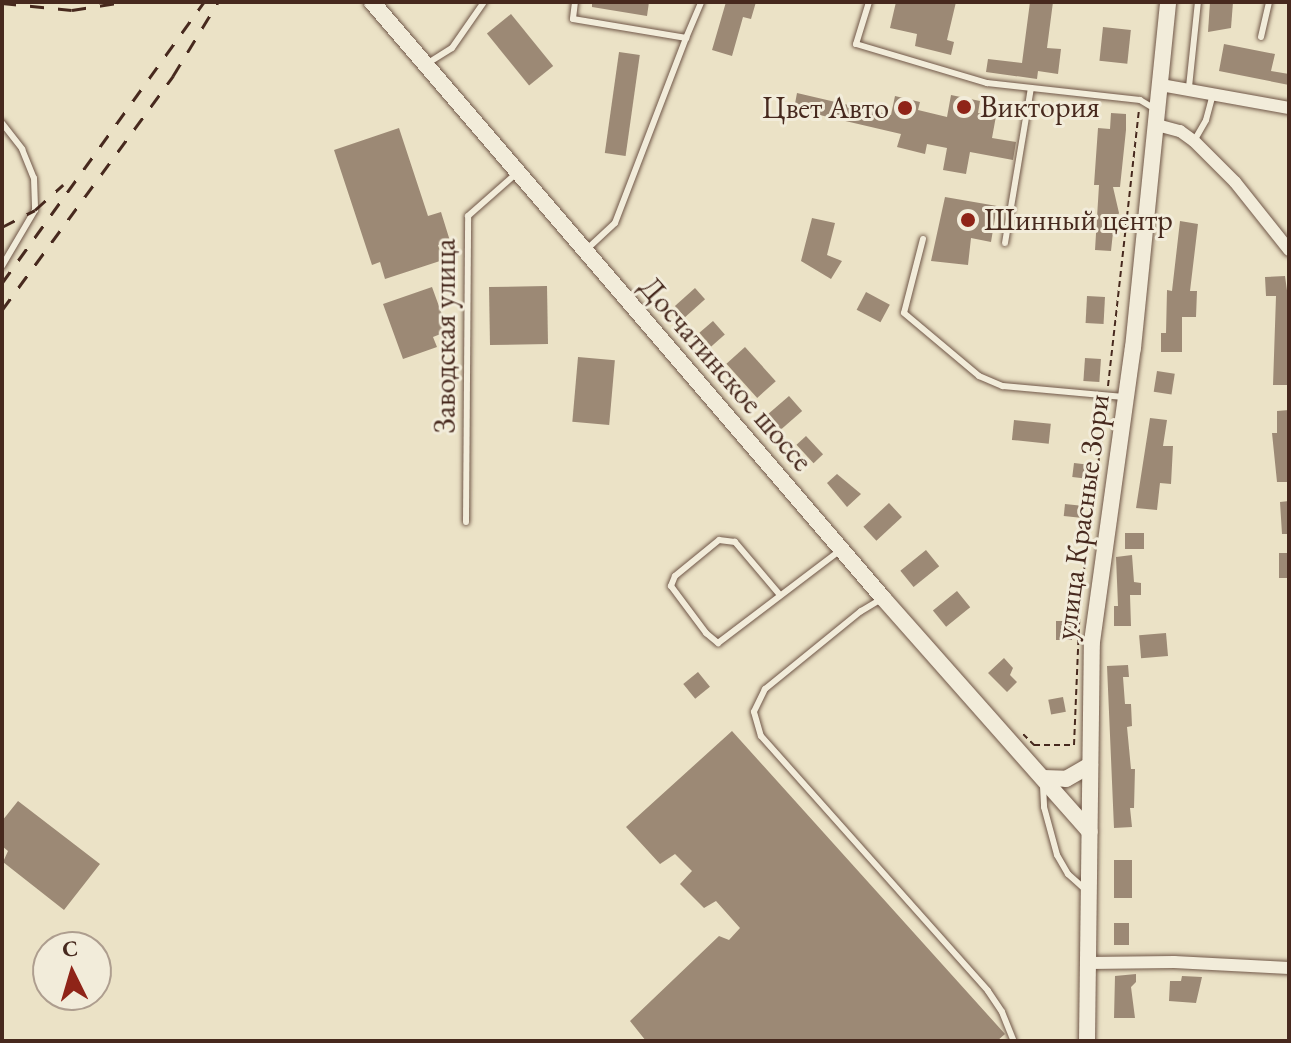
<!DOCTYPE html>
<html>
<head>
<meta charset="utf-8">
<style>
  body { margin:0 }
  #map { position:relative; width:1291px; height:1043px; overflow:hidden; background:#ebe2c6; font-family:"EB Garamond",serif }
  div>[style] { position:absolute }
  .building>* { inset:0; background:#9c8975; transform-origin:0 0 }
  .path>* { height:2px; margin-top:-1px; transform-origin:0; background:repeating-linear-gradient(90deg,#47291e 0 6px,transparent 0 10px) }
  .roads { filter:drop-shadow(0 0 2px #705748) drop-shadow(0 0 2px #705748) }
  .lane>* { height:6px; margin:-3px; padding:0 3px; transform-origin:3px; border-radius:3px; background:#f2ecda }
  .street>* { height:12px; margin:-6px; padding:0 6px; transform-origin:6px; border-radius:6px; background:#f2ecda }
  .secondary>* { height:16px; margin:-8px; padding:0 8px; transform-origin:8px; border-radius:8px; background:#f2ecda }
  .rail>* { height:3px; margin-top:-1.5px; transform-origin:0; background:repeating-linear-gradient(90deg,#47291e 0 14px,transparent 0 28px) }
  .dots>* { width:22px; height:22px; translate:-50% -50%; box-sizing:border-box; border:4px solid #f2ecda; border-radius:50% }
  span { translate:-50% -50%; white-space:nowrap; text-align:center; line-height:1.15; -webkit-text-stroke:6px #f2ecda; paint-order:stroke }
  .poi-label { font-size:30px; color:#47291e }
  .left { translate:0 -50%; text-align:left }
  .right { translate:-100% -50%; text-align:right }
  .street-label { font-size:30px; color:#47291e }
  .frame { position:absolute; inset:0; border:4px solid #47291e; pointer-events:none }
  .north { position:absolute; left:32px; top:931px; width:80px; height:80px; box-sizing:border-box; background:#f2ecda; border:2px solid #ae9e8f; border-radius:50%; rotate:355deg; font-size:22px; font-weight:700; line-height:32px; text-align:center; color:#47291e }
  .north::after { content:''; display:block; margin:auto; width:28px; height:36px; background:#8f2418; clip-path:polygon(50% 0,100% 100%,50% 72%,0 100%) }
</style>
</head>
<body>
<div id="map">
  <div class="building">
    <i style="clip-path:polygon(592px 2px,649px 2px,647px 16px,592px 7px)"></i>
    <i style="clip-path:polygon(726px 2px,756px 2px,751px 19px,743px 17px,732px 56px,712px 50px)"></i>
    <i style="clip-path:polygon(896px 2px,956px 2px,947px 40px,954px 42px,951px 55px,915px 46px,917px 34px,890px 28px)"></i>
    <i style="clip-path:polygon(1030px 2px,1053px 2px,1047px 48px,1061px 49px,1058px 74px,1038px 71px,1037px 79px,986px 72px,988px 59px,1022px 63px)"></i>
    <i style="clip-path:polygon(1210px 2px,1233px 2px,1231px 28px,1208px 32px)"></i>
    <i style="left:511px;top:14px;width:67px;height:31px;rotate:51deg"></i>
    <i style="left:1103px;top:27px;width:28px;height:34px;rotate:6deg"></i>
    <i style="clip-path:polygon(1224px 44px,1275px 54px,1271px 71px,1289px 74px,1289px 85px,1219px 71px)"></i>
    <i style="left:619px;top:52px;width:21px;height:102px;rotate:8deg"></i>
    <i style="clip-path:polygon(797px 93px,891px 115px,895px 96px,920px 102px,918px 110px,947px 117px,951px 95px,980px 101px,978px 113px,996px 116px,992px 138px,1016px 142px,1013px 160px,970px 152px,966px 174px,943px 170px,947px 148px,927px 144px,925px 154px,897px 147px,901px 134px,794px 109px)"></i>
    <i style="clip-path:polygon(1111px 113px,1126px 114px,1126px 130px,1120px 187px,1113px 187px,1119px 213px,1114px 223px,1111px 251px,1095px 250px,1099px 185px,1094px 185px,1098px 128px,1110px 129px)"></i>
    <i style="clip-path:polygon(399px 128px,428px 216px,441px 212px,450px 241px,438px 245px,443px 260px,385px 279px,380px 262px,372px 265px,334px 150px)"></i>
    <i style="clip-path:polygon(945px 197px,997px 206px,991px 242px,971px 238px,968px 265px,931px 261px)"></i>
    <i style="clip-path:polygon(812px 218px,835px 223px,827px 255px,842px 261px,831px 279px,801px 261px)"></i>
    <i style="clip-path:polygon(1180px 221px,1198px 224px,1190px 291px,1197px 291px,1196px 317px,1182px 317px,1182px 352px,1161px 352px,1161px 333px,1166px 333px,1167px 290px,1172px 291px)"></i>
    <i style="clip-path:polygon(1285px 276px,1289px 305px,1289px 385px,1273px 385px,1276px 296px,1266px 296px,1265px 277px)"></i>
    <i style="left:547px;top:286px;width:58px;height:58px;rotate:89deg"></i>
    <i style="clip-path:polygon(432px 287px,448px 331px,433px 337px,437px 347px,403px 359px,383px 304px)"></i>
    <i style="left:695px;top:288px;width:15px;height:27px;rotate:48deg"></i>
    <i style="left:866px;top:292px;width:27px;height:20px;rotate:28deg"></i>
    <i style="left:1087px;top:296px;width:18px;height:27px;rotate:3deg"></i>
    <i style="left:713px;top:321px;width:18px;height:18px;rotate:49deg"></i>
    <i style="left:745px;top:347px;width:46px;height:25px;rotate:48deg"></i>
    <i style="left:578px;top:357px;width:37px;height:65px;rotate:5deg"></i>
    <i style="left:1085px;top:358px;width:16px;height:23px;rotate:4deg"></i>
    <i style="left:1157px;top:371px;width:18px;height:21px;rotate:9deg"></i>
    <i style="left:789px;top:396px;width:20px;height:28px;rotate:49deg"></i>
    <i style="clip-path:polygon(1289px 410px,1289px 482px,1277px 482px,1272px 433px,1277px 433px,1277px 411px)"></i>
    <i style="clip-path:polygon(1150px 418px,1167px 420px,1163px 446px,1173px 446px,1171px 484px,1160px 483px,1157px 510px,1136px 508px)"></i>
    <i style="left:1014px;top:420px;width:37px;height:20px;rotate:6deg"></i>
    <i style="left:806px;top:436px;width:25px;height:13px;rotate:47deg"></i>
    <i style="left:1074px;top:463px;width:17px;height:14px;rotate:7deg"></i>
    <i style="clip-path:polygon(837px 474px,861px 494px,847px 507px,827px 483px)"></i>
    <i style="clip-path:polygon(1289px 501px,1289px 534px,1282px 534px,1280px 502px)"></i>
    <i style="left:889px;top:503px;width:19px;height:35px;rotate:47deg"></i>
    <i style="left:1065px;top:504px;width:19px;height:12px;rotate:6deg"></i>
    <i style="left:1125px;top:533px;width:19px;height:16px"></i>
    <i style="left:926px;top:550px;width:21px;height:33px;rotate:51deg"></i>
    <i style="left:1289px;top:553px;width:25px;height:10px;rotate:90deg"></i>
    <i style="clip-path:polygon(1132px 555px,1134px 582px,1141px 583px,1141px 595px,1130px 595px,1131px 626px,1114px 626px,1114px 606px,1118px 606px,1116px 557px)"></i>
    <i style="left:957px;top:591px;width:21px;height:31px;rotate:51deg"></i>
    <i style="left:1056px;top:621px;width:16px;height:19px"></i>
    <i style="left:1166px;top:633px;width:23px;height:27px;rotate:85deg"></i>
    <i style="clip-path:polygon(1004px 658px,1013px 668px,1010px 675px,1017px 682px,1007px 692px,988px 673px)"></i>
    <i style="clip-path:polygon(1128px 665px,1129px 677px,1123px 677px,1125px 704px,1131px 704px,1132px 726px,1127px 727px,1131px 769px,1135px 769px,1134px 808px,1130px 808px,1132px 827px,1114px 828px,1107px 666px)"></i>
    <i style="left:698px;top:672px;width:19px;height:19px;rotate:51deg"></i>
    <i style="left:1063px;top:697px;width:15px;height:15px;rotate:79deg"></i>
    <i style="clip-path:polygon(732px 731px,1005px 1034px,997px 1041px,646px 1041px,630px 1021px,719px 936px,729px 940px,740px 928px,716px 901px,704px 908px,680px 884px,692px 871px,675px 854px,660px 864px,626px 827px)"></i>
    <i style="clip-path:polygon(18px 801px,100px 864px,64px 910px,3px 862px,8px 851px,2px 846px,2px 821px)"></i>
    <i style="left:1114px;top:860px;width:18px;height:38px"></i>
    <i style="left:1114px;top:923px;width:15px;height:22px"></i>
    <i style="clip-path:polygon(1136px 974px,1136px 982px,1131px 987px,1135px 1018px,1114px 1018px,1115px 976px)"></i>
    <i style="clip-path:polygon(1182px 976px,1202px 977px,1196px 1003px,1169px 1001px,1170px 981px,1181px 981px)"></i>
  </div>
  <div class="path">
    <i style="left:1108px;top:386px;width:277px;rotate:-83.6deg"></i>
    <i style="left:1023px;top:734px;width:16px;rotate:45deg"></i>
    <i style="left:1034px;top:745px;width:40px"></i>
    <i style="left:1074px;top:745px;width:145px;rotate:-87.6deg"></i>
    <i style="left:1080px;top:600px;width:197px;rotate:-82.4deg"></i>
  </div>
  <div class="roads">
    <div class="lane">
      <i style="left:575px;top:2px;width:17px;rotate:97deg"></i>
      <i style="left:573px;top:19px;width:115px;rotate:9.5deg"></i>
      <i style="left:686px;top:38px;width:198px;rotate:111deg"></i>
      <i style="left:615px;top:223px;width:40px;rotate:137deg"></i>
      <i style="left:869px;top:2px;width:44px;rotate:107.2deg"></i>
      <i style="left:856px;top:44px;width:137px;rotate:16.6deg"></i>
      <i style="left:987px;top:83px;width:154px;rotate:6.3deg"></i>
      <i style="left:1140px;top:100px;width:17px;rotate:31deg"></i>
      <i style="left:1261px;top:37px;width:36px;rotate:-77deg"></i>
      <i style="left:686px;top:38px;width:39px;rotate:-67deg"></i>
      <i style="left:428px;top:63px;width:28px;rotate:-32deg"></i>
      <i style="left:452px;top:48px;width:56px;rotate:-55.2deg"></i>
      <i style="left:1189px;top:87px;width:85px;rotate:-84deg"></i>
      <i style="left:2px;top:123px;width:33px;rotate:52deg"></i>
      <i style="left:22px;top:149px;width:31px;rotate:68deg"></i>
      <i style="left:34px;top:178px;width:32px;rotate:88deg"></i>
      <i style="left:35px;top:210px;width:65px;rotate:120.5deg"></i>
      <i style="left:1194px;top:141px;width:24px;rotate:-60deg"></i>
      <i style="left:1206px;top:120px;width:28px;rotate:-75deg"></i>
      <i style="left:923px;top:239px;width:76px;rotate:104.4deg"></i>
      <i style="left:904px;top:313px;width:98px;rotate:40deg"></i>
      <i style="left:979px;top:376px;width:26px;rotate:23deg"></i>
      <i style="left:1003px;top:386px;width:121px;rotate:5.2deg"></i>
      <i style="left:1005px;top:243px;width:157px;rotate:-80.5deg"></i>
      <i style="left:466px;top:522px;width:306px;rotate:-89.6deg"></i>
      <i style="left:468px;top:216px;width:65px;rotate:-41.3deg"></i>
      <i style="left:780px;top:595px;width:70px;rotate:-130.3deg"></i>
      <i style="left:735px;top:542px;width:16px;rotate:-173deg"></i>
      <i style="left:719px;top:540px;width:57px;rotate:140.7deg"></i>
      <i style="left:675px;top:576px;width:11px;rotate:112deg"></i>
      <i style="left:671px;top:586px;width:59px;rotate:53.3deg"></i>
      <i style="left:706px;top:633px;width:16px;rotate:40deg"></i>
      <i style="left:718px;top:643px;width:152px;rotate:-37.2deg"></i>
      <i style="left:883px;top:598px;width:26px;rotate:149deg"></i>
      <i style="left:861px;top:611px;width:124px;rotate:140.9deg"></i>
      <i style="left:765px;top:689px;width:25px;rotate:116deg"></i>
      <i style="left:754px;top:712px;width:25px;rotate:74deg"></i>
      <i style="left:761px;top:736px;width:341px;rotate:48.3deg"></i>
      <i style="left:988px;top:991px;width:25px;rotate:56deg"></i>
      <i style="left:1002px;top:1012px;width:31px;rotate:68deg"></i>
      <i style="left:1043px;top:786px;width:21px;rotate:87deg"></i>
      <i style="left:1044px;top:807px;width:50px;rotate:74.8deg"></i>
      <i style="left:1057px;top:855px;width:22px;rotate:60deg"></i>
      <i style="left:1068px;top:874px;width:24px;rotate:42deg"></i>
    </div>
    <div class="street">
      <i style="left:1161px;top:85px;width:130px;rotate:10.2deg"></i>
      <i style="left:1157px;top:125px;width:24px;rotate:15deg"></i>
      <i style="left:1180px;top:131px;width:17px;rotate:36deg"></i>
      <i style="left:1194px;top:141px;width:58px;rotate:45deg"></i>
      <i style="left:1235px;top:182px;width:87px;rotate:51.5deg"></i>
      <i style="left:1089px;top:963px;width:85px;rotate:-0.7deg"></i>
      <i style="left:1174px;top:962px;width:115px;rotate:3deg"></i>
    </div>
    <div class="secondary">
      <i style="left:372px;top:2px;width:785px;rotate:49.39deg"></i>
      <i style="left:883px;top:598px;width:312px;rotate:48.5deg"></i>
      <i style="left:1043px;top:778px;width:23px;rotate:2deg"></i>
      <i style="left:1066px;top:779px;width:28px;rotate:-30deg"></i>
      <i style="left:1087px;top:1041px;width:399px;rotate:-89.3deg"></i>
      <i style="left:1092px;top:642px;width:297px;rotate:-82.1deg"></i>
      <i style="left:1133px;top:348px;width:348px;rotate:-84.2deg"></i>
    </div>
  </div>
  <div class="rail">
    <i style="left:2px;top:3px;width:70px;rotate:5.7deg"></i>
    <i style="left:72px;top:10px;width:52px;rotate:-8.9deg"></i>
    <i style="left:2px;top:227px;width:37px;rotate:-27deg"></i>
    <i style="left:35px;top:210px;width:38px;rotate:-42deg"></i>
    <i style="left:2px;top:283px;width:346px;rotate:-54.3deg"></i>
    <i style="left:2px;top:310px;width:290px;rotate:-53.8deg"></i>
    <i style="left:173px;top:76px;width:87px;rotate:-58.7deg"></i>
  </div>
  <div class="dots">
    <i style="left:964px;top:107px;background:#8f2418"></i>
    <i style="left:905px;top:108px;background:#8f2418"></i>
    <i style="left:968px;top:220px;background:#8f2418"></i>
  </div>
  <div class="poi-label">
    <span class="left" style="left:980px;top:107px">Виктория</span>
    <span class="right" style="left:889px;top:108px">Цвет Авто</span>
    <span class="left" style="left:984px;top:220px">Шинный центр</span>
  </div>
  <div class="street-label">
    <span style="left:445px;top:336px;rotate:-90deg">Заводская улица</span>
    <span style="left:726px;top:374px;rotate:49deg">Досчатинское шоссе</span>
    <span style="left:1082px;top:517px;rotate:-82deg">улица Красные Зори</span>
  </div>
  <div class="frame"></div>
  <div class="north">С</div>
</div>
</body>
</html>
